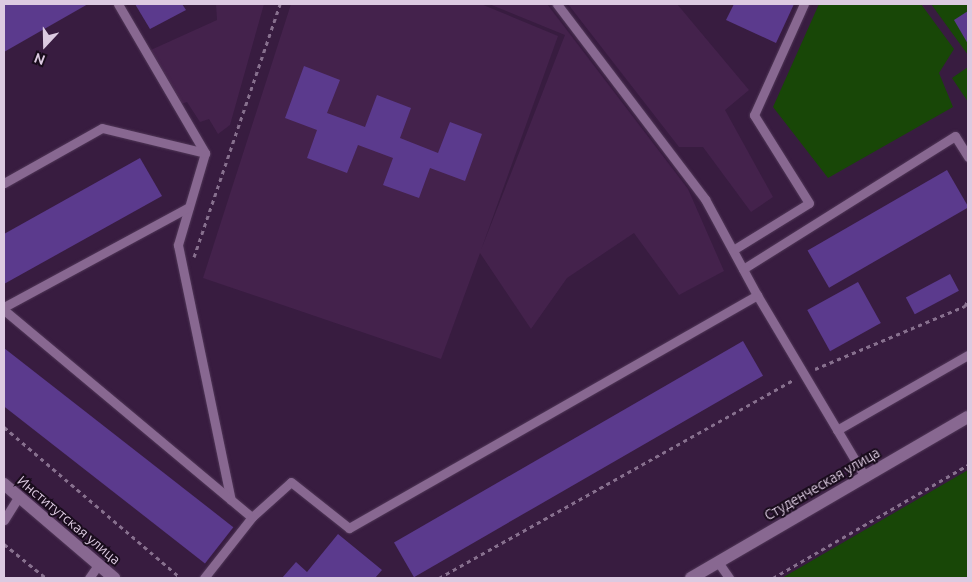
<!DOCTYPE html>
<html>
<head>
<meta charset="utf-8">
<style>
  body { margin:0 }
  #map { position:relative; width:972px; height:582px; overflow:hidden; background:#381c40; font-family:Ubuntu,sans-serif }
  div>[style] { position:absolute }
  .built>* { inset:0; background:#44224c }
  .green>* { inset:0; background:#184707 }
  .building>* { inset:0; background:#5b3a8d; transform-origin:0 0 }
  .path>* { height:3px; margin-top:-1.5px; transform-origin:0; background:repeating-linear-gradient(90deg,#87708e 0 4px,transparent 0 8px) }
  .roads { filter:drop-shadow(0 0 1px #503757) drop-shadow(0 0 1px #503757) }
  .service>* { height:9px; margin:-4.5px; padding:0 4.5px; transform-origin:4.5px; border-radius:4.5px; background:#886891 }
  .tertiary>* { height:12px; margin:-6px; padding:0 6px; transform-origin:6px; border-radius:6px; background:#886891 }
  .secondary>* { height:12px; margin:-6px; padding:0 6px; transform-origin:6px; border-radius:6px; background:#886891 }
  span { translate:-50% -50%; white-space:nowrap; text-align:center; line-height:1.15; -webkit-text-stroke:4px #190c1c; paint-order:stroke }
  .street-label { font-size:14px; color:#dccae1 }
  .frame { position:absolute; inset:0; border:5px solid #dccae1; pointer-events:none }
  .north { position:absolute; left:20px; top:20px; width:50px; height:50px; -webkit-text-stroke:4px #190c1c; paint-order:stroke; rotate:201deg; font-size:14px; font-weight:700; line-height:20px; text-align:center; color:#dccae1 }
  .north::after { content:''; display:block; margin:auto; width:18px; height:22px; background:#dccae1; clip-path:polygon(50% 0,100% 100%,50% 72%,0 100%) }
</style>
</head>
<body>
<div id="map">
  <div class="built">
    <i style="clip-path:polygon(216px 4px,264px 4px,230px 125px,218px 134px,209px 119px,200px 122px,187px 102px,175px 106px,142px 54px,217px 20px)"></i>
    <i style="clip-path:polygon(291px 4px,481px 4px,558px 36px,481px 250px,565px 35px,489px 4px,547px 4px,688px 189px,724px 271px,679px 295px,634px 233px,567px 278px,531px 329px,480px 253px,441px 359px,203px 278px)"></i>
    <i style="clip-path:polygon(568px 4px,677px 4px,749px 90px,725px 110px,773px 197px,751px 212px,703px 147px,679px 147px)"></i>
  </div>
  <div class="green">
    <i style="clip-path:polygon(819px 4px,921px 4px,954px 49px,939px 73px,953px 107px,828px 178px,773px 107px)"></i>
    <i style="clip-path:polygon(931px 4px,968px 4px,968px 55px)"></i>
    <i style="clip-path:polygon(968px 67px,968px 102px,952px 78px)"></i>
    <i style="clip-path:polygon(968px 470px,968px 578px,782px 578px)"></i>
  </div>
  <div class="building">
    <i style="clip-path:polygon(4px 4px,88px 4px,4px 52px)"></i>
    <i style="clip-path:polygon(135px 4px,182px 4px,186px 10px,150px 29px)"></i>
    <i style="clip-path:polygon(734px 4px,794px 4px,776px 43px,726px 20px)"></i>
    <i style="clip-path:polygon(968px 11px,968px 44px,954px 20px)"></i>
    <i style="clip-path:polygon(304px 66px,340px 80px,327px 113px,365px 127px,377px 95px,411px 108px,400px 138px,438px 153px,450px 122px,482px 134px,465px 181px,430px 168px,419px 198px,383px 185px,393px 158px,358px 145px,347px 173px,307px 158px,317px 130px,285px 118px)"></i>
    <i style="clip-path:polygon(140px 158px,162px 196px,4px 284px,4px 234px)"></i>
    <i style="left:947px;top:170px;width:43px;height:161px;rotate:60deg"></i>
    <i style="left:950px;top:274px;width:19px;height:50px;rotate:62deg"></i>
    <i style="left:858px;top:282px;width:47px;height:58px;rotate:61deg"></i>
    <i style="left:743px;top:341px;width:40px;height:403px;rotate:60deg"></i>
    <i style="left:4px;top:348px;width:291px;height:46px;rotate:38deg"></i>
    <i style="clip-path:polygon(338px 534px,382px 570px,375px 578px,282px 578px,296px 562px,307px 572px)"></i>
  </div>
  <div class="path">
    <i style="left:194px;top:257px;width:267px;rotate:-71.2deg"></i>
    <i style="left:815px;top:369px;width:163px;rotate:-22.8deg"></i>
    <i style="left:965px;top:306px;width:7px;rotate:-63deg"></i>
    <i style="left:4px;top:427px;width:233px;rotate:40.5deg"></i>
    <i style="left:4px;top:544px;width:54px;rotate:39deg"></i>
    <i style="left:439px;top:578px;width:406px;rotate:-29.2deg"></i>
    <i style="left:773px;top:578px;width:225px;rotate:-30.1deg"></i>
  </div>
  <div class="roads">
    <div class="service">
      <i style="left:118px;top:4px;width:173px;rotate:59.7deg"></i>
      <i style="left:205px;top:153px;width:96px;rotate:106.4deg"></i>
      <i style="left:178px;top:245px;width:260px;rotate:78.3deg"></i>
      <i style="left:557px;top:4px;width:245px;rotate:52.8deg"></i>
      <i style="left:705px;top:199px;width:109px;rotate:61.6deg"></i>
      <i style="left:757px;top:295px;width:212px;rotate:59.3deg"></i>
      <i style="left:4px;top:183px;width:112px;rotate:-29.3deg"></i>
      <i style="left:102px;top:128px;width:106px;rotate:13.6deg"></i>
      <i style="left:733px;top:250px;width:89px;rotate:-31.7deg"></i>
      <i style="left:809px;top:203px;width:104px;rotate:-122deg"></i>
      <i style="left:754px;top:115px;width:122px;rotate:-65.8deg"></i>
      <i style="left:743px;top:269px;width:250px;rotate:-32.1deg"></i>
      <i style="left:955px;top:136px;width:25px;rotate:58deg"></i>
      <i style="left:4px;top:307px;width:210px;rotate:-28.4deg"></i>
      <i style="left:4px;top:310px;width:323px;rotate:39.9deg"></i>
      <i style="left:837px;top:430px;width:151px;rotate:-29.8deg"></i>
      <i style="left:4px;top:520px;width:28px;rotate:-58deg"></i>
      <i style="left:718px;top:562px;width:19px;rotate:55deg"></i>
      <i style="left:89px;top:578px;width:16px;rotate:-55deg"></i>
      <i style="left:204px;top:578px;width:78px;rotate:-51.8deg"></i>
      <i style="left:252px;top:517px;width:52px;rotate:-41.9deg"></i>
      <i style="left:291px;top:482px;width:74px;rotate:38.4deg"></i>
      <i style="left:349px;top:528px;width:470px;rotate:-29.7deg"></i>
    </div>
    <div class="tertiary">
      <i style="left:691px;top:578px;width:320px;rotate:-30.2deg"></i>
    </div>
    <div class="secondary">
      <i style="left:4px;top:484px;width:145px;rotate:40.5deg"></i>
    </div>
  </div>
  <div class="street-label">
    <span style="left:822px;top:484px;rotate:-30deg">Студенческая улица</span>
    <span style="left:69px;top:520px;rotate:40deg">Институтская улица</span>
  </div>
  <div class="frame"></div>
  <div class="north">N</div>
</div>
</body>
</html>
